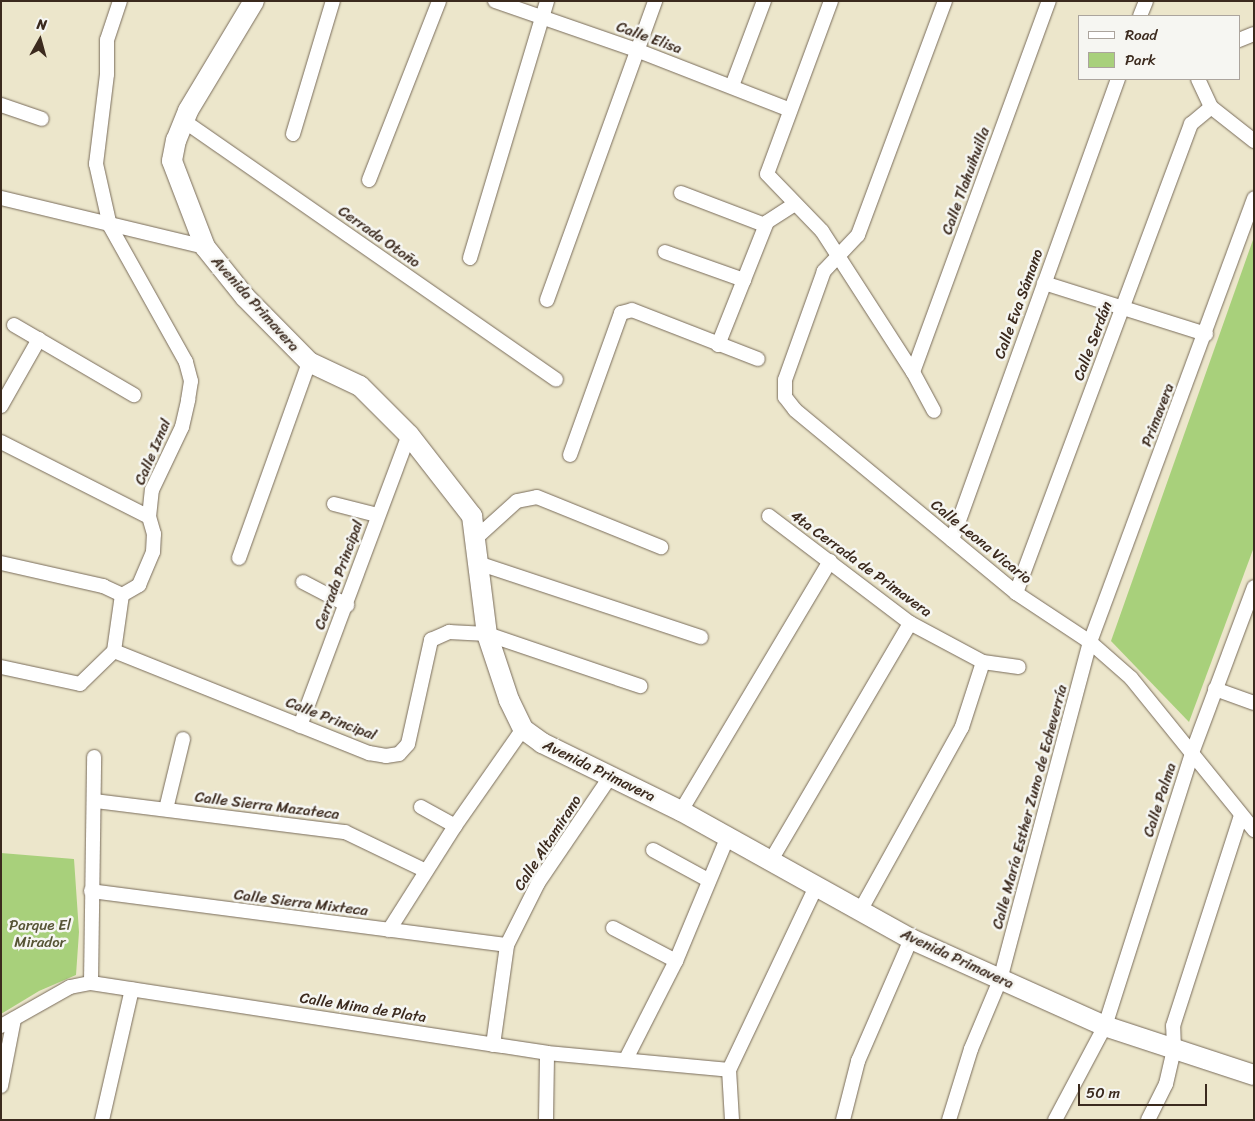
<!DOCTYPE html>
<html>
<head>
<meta charset="utf-8">
<style>
  body { margin:0 }
  #map { position:relative; width:1255px; height:1121px; overflow:hidden; background:#ece6cb; font-family:Sriracha,sans-serif }
  div>[style] { position:absolute }
  .green>* { inset:0; background:#a8d07b }
  .roads { filter:drop-shadow(0 0 1px #796c5b) drop-shadow(0 0 1px #796c5b) }
  .street>* { height:14px; margin:-7px; padding:0 7px; transform-origin:7px; border-radius:7px; background:#fff }
  .secondary>* { height:20px; margin:-10px; padding:0 10px; transform-origin:10px; border-radius:10px; background:#fff }
  span { translate:-50% -50%; white-space:nowrap; text-align:center; line-height:1.15; -webkit-text-stroke:5px #f6f6f2; paint-order:stroke }
  .street-label { font-size:15px; color:#3b2a1e }
  .park-label { font-size:15px; color:#565435 }
  .frame { position:absolute; inset:0; border:2px solid #3b2a1e; pointer-events:none }
  .legend { position:absolute; left:1078px; top:15px; width:162px; height:65px; box-sizing:border-box; background:#f6f6f2; border:1px solid #aba49d; margin:0; padding:6px 9px; list-style:none; font-size:15px; color:#3b2a1e }
  .legend li { display:flex; align-items:center; gap:10px; height:25px }
  .legend b { width:25px; border:1px solid #aba49d }
  .north { position:absolute; left:15px; top:15px; width:50px; height:50px; -webkit-text-stroke:4px #f6f6f2; paint-order:stroke; rotate:7deg; font-size:14px; font-weight:700; line-height:20px; text-align:center; color:#3b2a1e }
  .north::after { content:''; display:block; margin:auto; width:18px; height:22px; background:#3b2a1e; clip-path:polygon(50% 0,100% 100%,50% 72%,0 100%) }
  .scale { position:absolute; left:1078px; top:1084px; width:129px; height:22px; box-sizing:border-box; border:2px solid #3b2a1e; border-top:0; padding-left:6px; font-size:15px; line-height:18px; white-space:nowrap; color:#3b2a1e; -webkit-text-stroke:4px #f6f6f2; paint-order:stroke }
</style>
</head>
<body>
<div id="map">
  <div class="green">
    <i style="clip-path:polygon(1254px 237px,1254px 547px,1189px 722px,1111px 641px)"></i>
    <i style="clip-path:polygon(1px 853px,74px 859px,79px 932px,76px 975px,39px 991px,1px 1014px)"></i>
  </div>
  <div class="roads">
    <div class="street">
      <i style="left:495px;top:1px;width:152px;rotate:19.1deg"></i>
      <i style="left:639px;top:51px;width:162px;rotate:21.3deg"></i>
      <i style="left:831px;top:1px;width:184px;rotate:110.3deg"></i>
      <i style="left:767px;top:174px;width:79px;rotate:46deg"></i>
      <i style="left:822px;top:231px;width:168px;rotate:57.2deg"></i>
      <i style="left:913px;top:372px;width:44px;rotate:61.7deg"></i>
      <i style="left:945px;top:1px;width:250px;rotate:110.4deg"></i>
      <i style="left:858px;top:235px;width:50px;rotate:133.4deg"></i>
      <i style="left:824px;top:271px;width:116px;rotate:109.7deg"></i>
      <i style="left:785px;top:380px;width:17px;rotate:90deg"></i>
      <i style="left:785px;top:397px;width:16px;rotate:52deg"></i>
      <i style="left:795px;top:410px;width:287px;rotate:39.6deg"></i>
      <i style="left:1016px;top:593px;width:89px;rotate:33.5deg"></i>
      <i style="left:1090px;top:642px;width:55px;rotate:41.3deg"></i>
      <i style="left:1131px;top:678px;width:196px;rotate:51deg"></i>
      <i style="left:1140px;top:16px;width:16px;rotate:-68deg"></i>
      <i style="left:1239px;top:40px;width:16px;rotate:-22deg"></i>
      <i style="left:1198px;top:79px;width:31px;rotate:65deg"></i>
      <i style="left:1211px;top:107px;width:55px;rotate:38.3deg"></i>
      <i style="left:732px;top:86px;width:91px;rotate:-69.4deg"></i>
      <i style="left:1px;top:105px;width:43px;rotate:18.9deg"></i>
      <i style="left:184px;top:121px;width:453px;rotate:34.8deg"></i>
      <i style="left:293px;top:134px;width:139px;rotate:-73.3deg"></i>
      <i style="left:369px;top:180px;width:192px;rotate:-68.6deg"></i>
      <i style="left:681px;top:193px;width:90px;rotate:20.9deg"></i>
      <i style="left:1px;top:198px;width:210px;rotate:13.5deg"></i>
      <i style="left:665px;top:252px;width:84px;rotate:19.5deg"></i>
      <i style="left:470px;top:258px;width:268px;rotate:-73.3deg"></i>
      <i style="left:1044px;top:283px;width:170px;rotate:17.5deg"></i>
      <i style="left:547px;top:300px;width:318px;rotate:-70.1deg"></i>
      <i style="left:14px;top:325px;width:139px;rotate:30.3deg"></i>
      <i style="left:718px;top:345px;width:132px;rotate:-68.3deg"></i>
      <i style="left:767px;top:222px;width:33px;rotate:-33deg"></i>
      <i style="left:913px;top:372px;width:395px;rotate:-69.9deg"></i>
      <i style="left:1px;top:406px;width:77px;rotate:-60.4deg"></i>
      <i style="left:1px;top:442px;width:166px;rotate:26.9deg"></i>
      <i style="left:570px;top:455px;width:151px;rotate:-70.2deg"></i>
      <i style="left:621px;top:313px;width:11px;rotate:-15deg"></i>
      <i style="left:632px;top:310px;width:135px;rotate:21.3deg"></i>
      <i style="left:334px;top:504px;width:44px;rotate:14.3deg"></i>
      <i style="left:769px;top:516px;width:177px;rotate:37.2deg"></i>
      <i style="left:910px;top:623px;width:83px;rotate:28.1deg"></i>
      <i style="left:983px;top:662px;width:36px;rotate:8deg"></i>
      <i style="left:476px;top:538px;width:55px;rotate:-42.1deg"></i>
      <i style="left:517px;top:501px;width:20px;rotate:-11deg"></i>
      <i style="left:537px;top:497px;width:134px;rotate:22deg"></i>
      <i style="left:952px;top:540px;width:490px;rotate:-70.2deg"></i>
      <i style="left:239px;top:558px;width:208px;rotate:-70.3deg"></i>
      <i style="left:1px;top:563px;width:105px;rotate:12.7deg"></i>
      <i style="left:103px;top:586px;width:21px;rotate:25deg"></i>
      <i style="left:478px;top:563px;width:235px;rotate:18.4deg"></i>
      <i style="left:303px;top:582px;width:50px;rotate:27.6deg"></i>
      <i style="left:1016px;top:593px;width:501px;rotate:-69.54deg"></i>
      <i style="left:1191px;top:124px;width:26px;rotate:-40deg"></i>
      <i style="left:114px;top:651px;width:275px;rotate:21.8deg"></i>
      <i style="left:369px;top:753px;width:17px;rotate:10deg"></i>
      <i style="left:386px;top:756px;width:13px;rotate:-9deg"></i>
      <i style="left:399px;top:754px;width:13px;rotate:-48deg"></i>
      <i style="left:408px;top:744px;width:107px;rotate:-77.5deg"></i>
      <i style="left:431px;top:640px;width:20px;rotate:-24deg"></i>
      <i style="left:449px;top:632px;width:38px;rotate:3deg"></i>
      <i style="left:487px;top:634px;width:162px;rotate:18.8deg"></i>
      <i style="left:1px;top:667px;width:81px;rotate:12.1deg"></i>
      <i style="left:80px;top:684px;width:47px;rotate:-44.1deg"></i>
      <i style="left:114px;top:651px;width:57px;rotate:-81.9deg"></i>
      <i style="left:122px;top:595px;width:20px;rotate:-30deg"></i>
      <i style="left:139px;top:585px;width:36px;rotate:-67deg"></i>
      <i style="left:153px;top:552px;width:18px;rotate:-87deg"></i>
      <i style="left:154px;top:534px;width:18px;rotate:-106deg"></i>
      <i style="left:149px;top:517px;width:27px;rotate:-84deg"></i>
      <i style="left:152px;top:490px;width:70px;rotate:-64.5deg"></i>
      <i style="left:182px;top:427px;width:28px;rotate:-77deg"></i>
      <i style="left:188px;top:400px;width:19px;rotate:-81deg"></i>
      <i style="left:191px;top:381px;width:20px;rotate:-105deg"></i>
      <i style="left:186px;top:362px;width:156px;rotate:-119.2deg"></i>
      <i style="left:110px;top:226px;width:64px;rotate:-102.7deg"></i>
      <i style="left:96px;top:164px;width:91px;rotate:-83deg"></i>
      <i style="left:107px;top:74px;width:34px;rotate:-90deg"></i>
      <i style="left:107px;top:40px;width:41px;rotate:-71.6deg"></i>
      <i style="left:1215px;top:689px;width:41px;rotate:19.7deg"></i>
      <i style="left:300px;top:726px;width:311px;rotate:-69.5deg"></i>
      <i style="left:95px;top:801px;width:252px;rotate:7.1deg"></i>
      <i style="left:345px;top:832px;width:90px;rotate:25.7deg"></i>
      <i style="left:421px;top:807px;width:39px;rotate:29deg"></i>
      <i style="left:166px;top:809px;width:72px;rotate:-76.3deg"></i>
      <i style="left:681px;top:811px;width:291px;rotate:-59.2deg"></i>
      <i style="left:653px;top:850px;width:63px;rotate:28.6deg"></i>
      <i style="left:770px;top:862px;width:277px;rotate:-59.6deg"></i>
      <i style="left:91px;top:891px;width:419px;rotate:7.4deg"></i>
      <i style="left:860px;top:911px;width:210px;rotate:-61deg"></i>
      <i style="left:962px;top:727px;width:68px;rotate:-72.1deg"></i>
      <i style="left:613px;top:928px;width:71px;rotate:27.6deg"></i>
      <i style="left:389px;top:930px;width:123px;rotate:-57.6deg"></i>
      <i style="left:455px;top:826px;width:118px;rotate:-55deg"></i>
      <i style="left:91px;top:983px;width:226px;rotate:-89.2deg"></i>
      <i style="left:1px;top:1026px;width:79px;rotate:-29.5deg"></i>
      <i style="left:70px;top:987px;width:21px;rotate:-11deg"></i>
      <i style="left:91px;top:983px;width:461px;rotate:8.7deg"></i>
      <i style="left:547px;top:1053px;width:183px;rotate:5.3deg"></i>
      <i style="left:493px;top:1045px;width:101px;rotate:-82deg"></i>
      <i style="left:507px;top:945px;width:69px;rotate:-63.4deg"></i>
      <i style="left:538px;top:883px;width:128px;rotate:-55.8deg"></i>
      <i style="left:626px;top:1059px;width:110px;rotate:-63deg"></i>
      <i style="left:676px;top:961px;width:135px;rotate:-67.4deg"></i>
      <i style="left:1px;top:1086px;width:68px;rotate:-79deg"></i>
      <i style="left:102px;top:1120px;width:134px;rotate:-77.1deg"></i>
      <i style="left:546px;top:1120px;width:67px;rotate:-89.1deg"></i>
      <i style="left:732px;top:1120px;width:50px;rotate:-93.4deg"></i>
      <i style="left:729px;top:1070px;width:203px;rotate:-64.6deg"></i>
      <i style="left:843px;top:1120px;width:61px;rotate:-75.7deg"></i>
      <i style="left:858px;top:1061px;width:133px;rotate:-66.5deg"></i>
      <i style="left:949px;top:1120px;width:74px;rotate:-72.8deg"></i>
      <i style="left:971px;top:1049px;width:75px;rotate:-67.2deg"></i>
      <i style="left:1000px;top:980px;width:350px;rotate:-75.1deg"></i>
      <i style="left:1090px;top:642px;width:473px;rotate:-69.7deg"></i>
      <i style="left:1055px;top:1120px;width:106px;rotate:-62deg"></i>
      <i style="left:1105px;top:1026px;width:287px;rotate:-72.3deg"></i>
      <i style="left:1192px;top:753px;width:177px;rotate:-69.5deg"></i>
      <i style="left:1148px;top:1120px;width:40px;rotate:-63.4deg"></i>
      <i style="left:1166px;top:1084px;width:35px;rotate:-77deg"></i>
      <i style="left:1174px;top:1050px;width:24px;rotate:-92deg"></i>
      <i style="left:1173px;top:1026px;width:221px;rotate:-72.1deg"></i>
    </div>
    <div class="secondary">
      <i style="left:254px;top:1px;width:128px;rotate:121deg"></i>
      <i style="left:188px;top:111px;width:31px;rotate:112deg"></i>
      <i style="left:176px;top:140px;width:21px;rotate:101deg"></i>
      <i style="left:172px;top:161px;width:92px;rotate:69deg"></i>
      <i style="left:205px;top:247px;width:64px;rotate:51.3deg"></i>
      <i style="left:245px;top:297px;width:91px;rotate:45.4deg"></i>
      <i style="left:309px;top:362px;width:56px;rotate:25.2deg"></i>
      <i style="left:360px;top:386px;width:69px;rotate:45deg"></i>
      <i style="left:409px;top:435px;width:103px;rotate:52.1deg"></i>
      <i style="left:472px;top:516px;width:119px;rotate:82.8deg"></i>
      <i style="left:487px;top:634px;width:70px;rotate:71.6deg"></i>
      <i style="left:509px;top:700px;width:32px;rotate:64deg"></i>
      <i style="left:523px;top:729px;width:24px;rotate:36deg"></i>
      <i style="left:542px;top:743px;width:155px;rotate:26.1deg"></i>
      <i style="left:681px;top:811px;width:263px;rotate:29.1deg"></i>
      <i style="left:911px;top:939px;width:213px;rotate:24.2deg"></i>
      <i style="left:1105px;top:1026px;width:157px;rotate:18.2deg"></i>
    </div>
  </div>
  <div class="street-label">
    <span style="left:649px;top:38px;rotate:20deg">Calle Elisa</span>
    <span style="left:966px;top:181px;rotate:-70deg">Calle Tlahuihuilla</span>
    <span style="left:379px;top:237px;rotate:35deg">Cerrada Otoño</span>
    <span style="left:255px;top:304px;rotate:48deg">Avenida Primavera</span>
    <span style="left:1019px;top:304px;rotate:-70deg">Calle Eva Sámano</span>
    <span style="left:1093px;top:341px;rotate:-69deg">Calle Serdán</span>
    <span style="left:1158px;top:415px;rotate:-69deg">Primavera</span>
    <span style="left:153px;top:452px;rotate:-67deg">Calle Iznal</span>
    <span style="left:981px;top:542px;rotate:39deg">Calle Leona Vicario</span>
    <span style="left:861px;top:564px;rotate:36deg">4ta Cerrada de Primavera</span>
    <span style="left:339px;top:575px;rotate:-70deg">Cerrada Principal</span>
    <span style="left:331px;top:719px;rotate:21deg">Calle Principal</span>
    <span style="left:599px;top:771px;rotate:26deg">Avenida Primavera</span>
    <span style="left:1160px;top:800px;rotate:-72deg">Calle Palma</span>
    <span style="left:267px;top:806px;rotate:7deg">Calle Sierra Mazateca</span>
    <span style="left:1030px;top:807px;rotate:-75deg">Calle María Esther Zuno de Echeverría</span>
    <span style="left:548px;top:843px;rotate:-57deg">Calle Altamirano</span>
    <span style="left:301px;top:903px;rotate:7deg">Calle Sierra Mixteca</span>
    <span style="left:957px;top:959px;rotate:25deg">Avenida Primavera</span>
    <span style="left:363px;top:1008px;rotate:9deg">Calle Mina de Plata</span>
  </div>
  <div class="park-label">
    <span style="left:40px;top:934px">Parque El<br>Mirador</span>
  </div>
  <div class="frame"></div>
  <ul class="legend">
  <li><b style="height:6px;background:#fff"></b>Road</li>
  <li><b style="height:14px;background:#a8d07b"></b>Park</li>
  </ul>
  <div class="north">N</div>
  <div class="scale">50 m</div>
</div>
</body>
</html>
